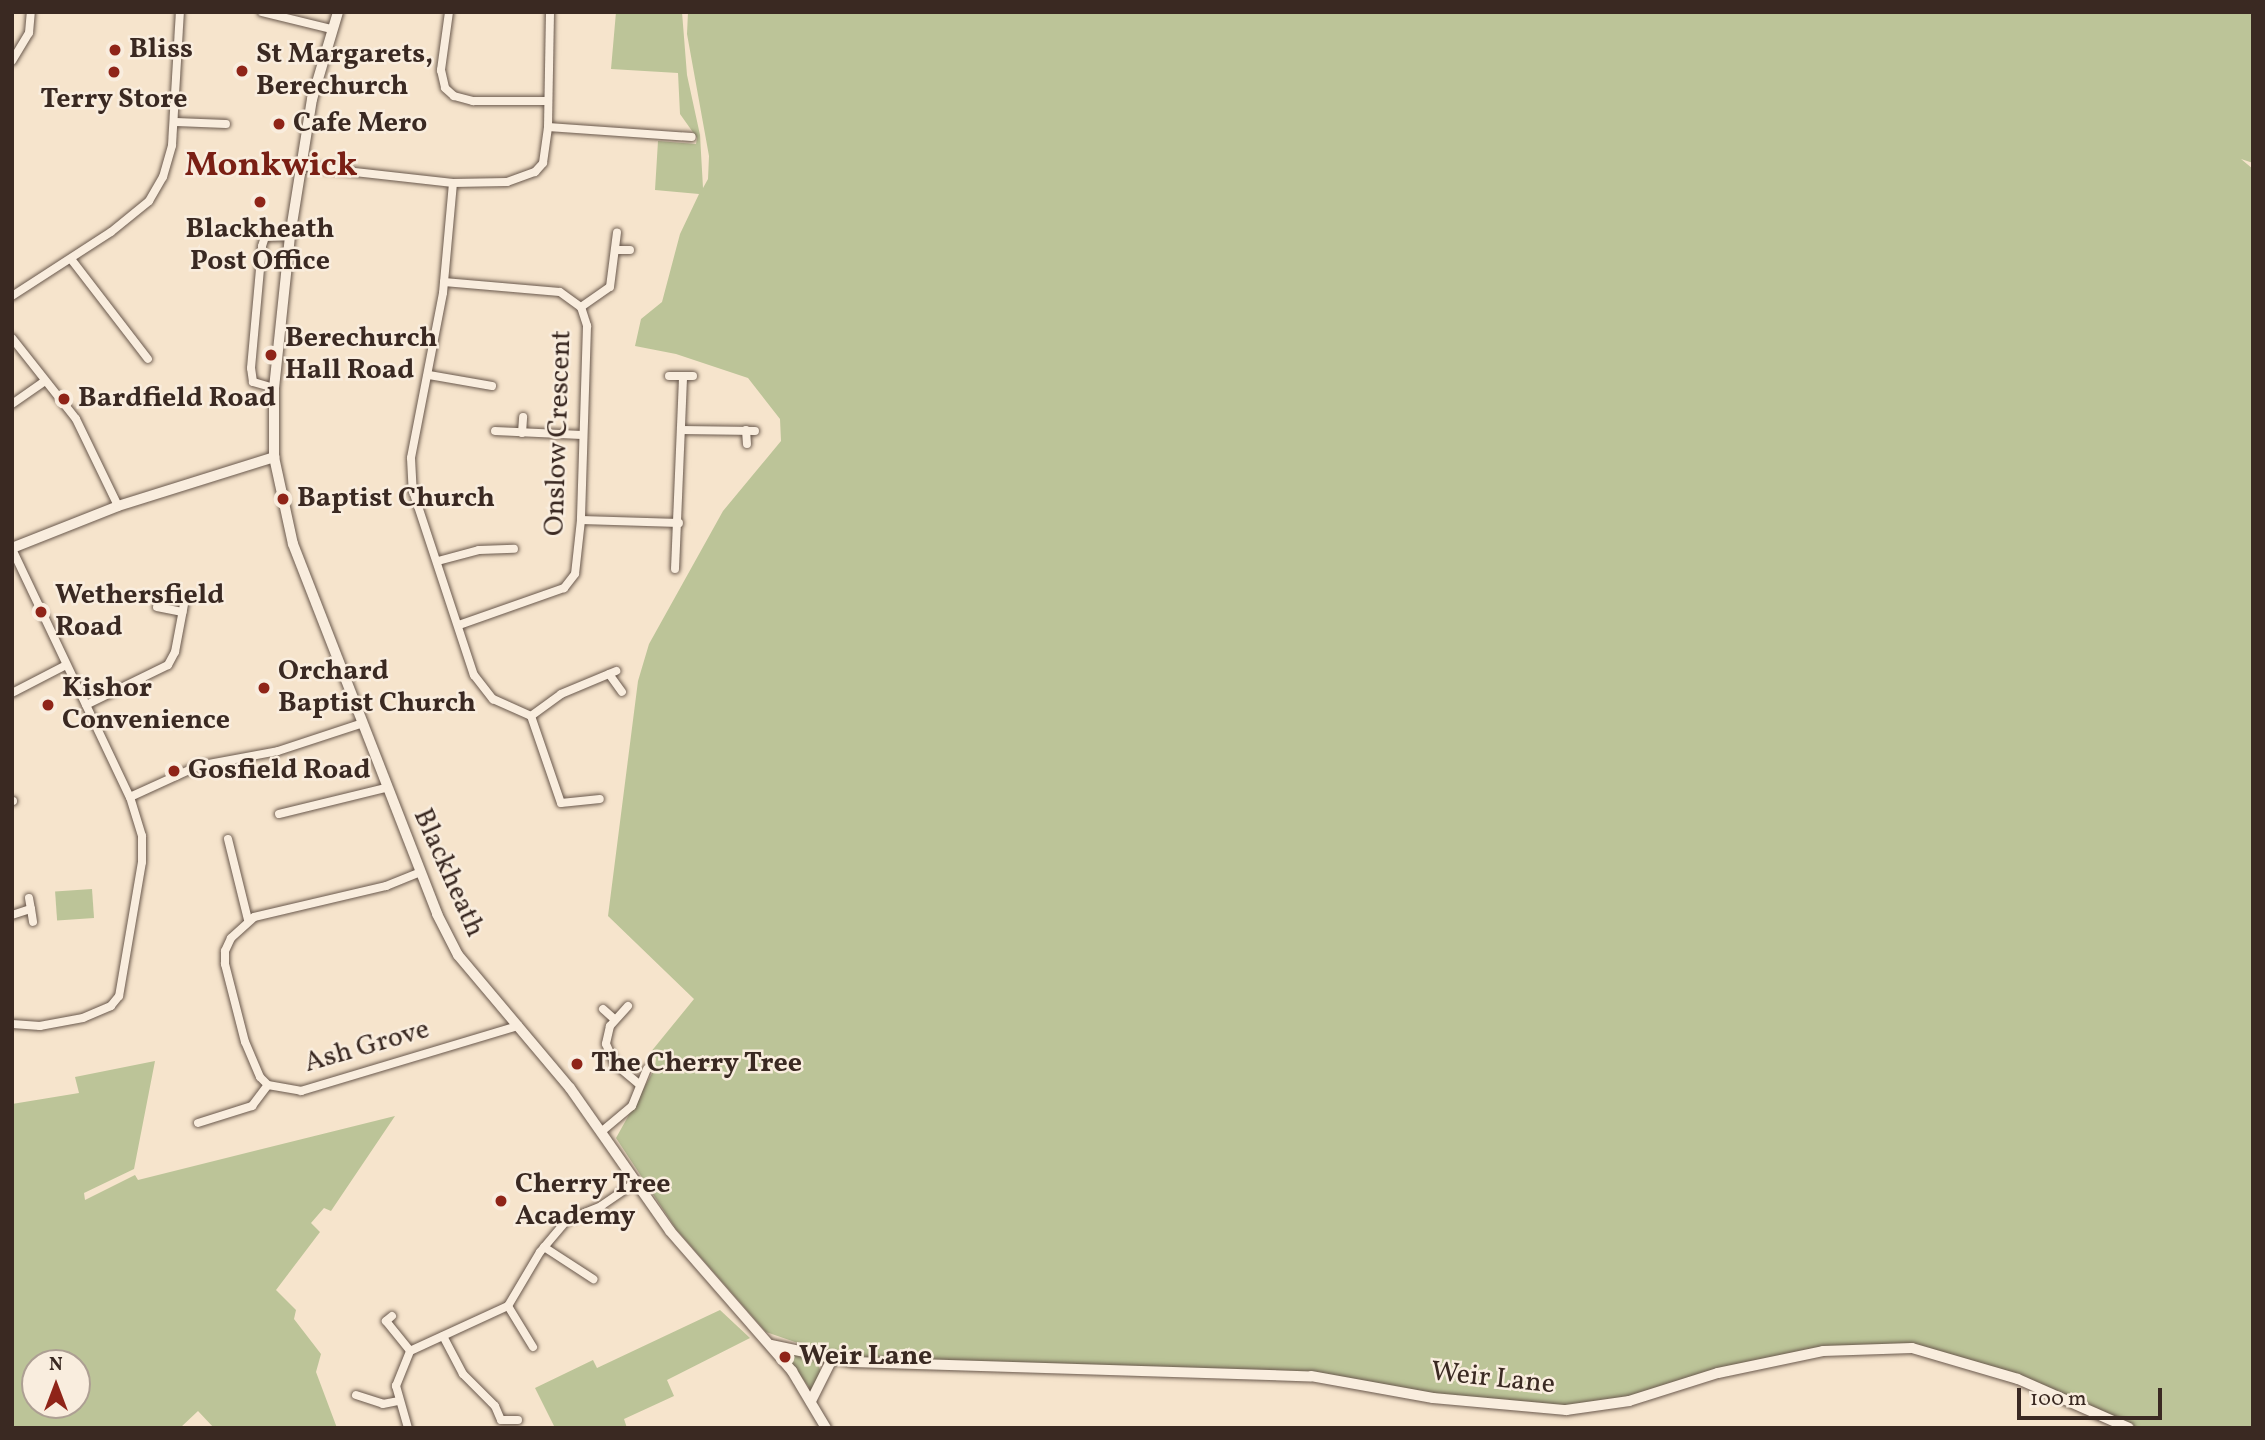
<!DOCTYPE html>
<html>
<head>
<meta charset="utf-8">
<style>
  body { margin:0 }
  #map { position:relative; width:2265px; height:1440px; overflow:hidden; background:#f6e4cc; font-family:Vollkorn,serif }
  div>[style] { position:absolute }
  .green>* { inset:0; background:#bcc498; transform-origin:0 0 }
  .roads { filter:drop-shadow(0 0 2px #69584c) drop-shadow(0 0 2px #69584c) }
  .minor>* { height:8px; margin:-4px; padding:0 4px; transform-origin:4px; border-radius:4px; background:#f9edde }
  .tertiary>* { height:10px; margin:-5px; padding:0 5px; transform-origin:5px; border-radius:5px; background:#f9edde }
  .secondary>* { height:10px; margin:-5px; padding:0 5px; transform-origin:5px; border-radius:5px; background:#f9edde }
  .dots>* { width:19px; height:19px; translate:-50% -50%; box-sizing:border-box; border:4px solid #f9edde; border-radius:50% }
  span { translate:-50% -50%; white-space:nowrap; text-align:center; line-height:1.15; -webkit-text-stroke:5px #f9edde; paint-order:stroke }
  .poi-label { font-size:28px; color:#3a2922; font-weight:700 }
  .left { translate:0 -50%; text-align:left }
  .street-label { font-size:28px; color:#3a2922 }
  .district-label { font-size:35px; color:#7a1f14; font-weight:700 }
  .frame { position:absolute; inset:0; border:14px solid #3a2922; pointer-events:none }
  .north { position:absolute; left:21px; top:1349px; width:70px; height:70px; box-sizing:border-box; background:#f9edde; border:2px solid #ad9f93; border-radius:50%; rotate:0deg; font-size:19px; font-weight:700; line-height:28px; text-align:center; color:#3a2922 }
  .north::after { content:''; display:block; margin:auto; width:24px; height:32px; background:#8f2418; clip-path:polygon(50% 0,100% 100%,50% 72%,0 100%) }
  .scale { position:absolute; left:2017px; top:1388px; width:145px; height:32px; box-sizing:border-box; border:4px solid #3a2922; border-top:0; padding-left:9px; font-size:21px; line-height:24px; white-space:nowrap; color:#3a2922; -webkit-text-stroke:5px #f9edde; paint-order:stroke }
</style>
</head>
<body>
<div id="map">
  <div class="green">
    <i style="clip-path:polygon(616px 12px,682px 12px,687px 75px,700px 135px,703px 188px,708px 179px,709px 156px,687px 34px,688px 12px,2253px 12px,2253px 163px,2241px 159px,2253px 169px,2253px 1428px,2129px 1428px,2092px 1409px,1912px 1348px,1823px 1351px,1718px 1373px,1629px 1401px,1566px 1410px,1433px 1398px,1311px 1376px,853px 1362px,766px 1332px,676px 1229px,616px 1138px,655px 1068px,656px 1058px,650px 1053px,694px 999px,608px 916px,638px 681px,649px 644px,723px 511px,781px 441px,780px 419px,748px 378px,676px 354px,635px 346px,641px 319px,662px 302px,680px 234px,699px 194px,655px 190px,658px 141px,696px 144px,697px 138px,680px 114px,678px 73px,611px 69px)"></i>
    <i style="left:92px;top:889px;width:29px;height:37px;rotate:86deg"></i>
    <i style="clip-path:polygon(evenodd,155px 1061px,134px 1169px,84px 1193px,85px 1200px,135px 1175px,138px 1180px,395px 1116px,331px 1211px,324px 1208px,311px 1223px,320px 1232px,276px 1290px,296px 1310px,294px 1319px,321px 1354px,316px 1372px,337px 1428px,214px 1428px,198px 1411px,180px 1428px,12px 1428px,12px 1104px,79px 1093px,75px 1077px,155px 1061px,35px 1363px,77px 1363px,77px 1405px,35px 1405px,35px 1363px)"></i>
    <i style="clip-path:polygon(720px 1310px,750px 1338px,667px 1380px,674px 1396px,624px 1419px,627px 1428px,555px 1428px,535px 1388px,593px 1360px,597px 1368px)"></i>
    <i style="clip-path:polygon(783px 1351px,817px 1361px,821px 1373px,811px 1390px)"></i>
  </div>
  <div class="roads">
    <div class="minor">
      <i style="left:262px;top:12px;width:71px;rotate:13.8deg"></i>
      <i style="left:449px;top:12px;width:59px;rotate:97.9deg"></i>
      <i style="left:441px;top:70px;width:18px;rotate:77deg"></i>
      <i style="left:445px;top:88px;width:12px;rotate:42deg"></i>
      <i style="left:454px;top:96px;width:20px;rotate:15deg"></i>
      <i style="left:473px;top:101px;width:73px"></i>
      <i style="left:12px;top:61px;width:33px;rotate:-59deg"></i>
      <i style="left:29px;top:33px;width:21px;rotate:-85deg"></i>
      <i style="left:176px;top:122px;width:50px;rotate:2.3deg"></i>
      <i style="left:548px;top:127px;width:144px;rotate:4deg"></i>
      <i style="left:301px;top:166px;width:153px;rotate:6.4deg"></i>
      <i style="left:453px;top:183px;width:54px;rotate:-1.1deg"></i>
      <i style="left:507px;top:182px;width:30px;rotate:-20deg"></i>
      <i style="left:535px;top:172px;width:12px;rotate:-48deg"></i>
      <i style="left:543px;top:163px;width:36px;rotate:-82deg"></i>
      <i style="left:548px;top:127px;width:115px;rotate:-89deg"></i>
      <i style="left:453px;top:183px;width:110px;rotate:95.2deg"></i>
      <i style="left:443px;top:293px;width:168px;rotate:101deg"></i>
      <i style="left:411px;top:458px;width:33px;rotate:87deg"></i>
      <i style="left:413px;top:491px;width:194px;rotate:71.7deg"></i>
      <i style="left:474px;top:675px;width:31px;rotate:52deg"></i>
      <i style="left:493px;top:699px;width:42px;rotate:24.1deg"></i>
      <i style="left:531px;top:716px;width:92px;rotate:71deg"></i>
      <i style="left:561px;top:803px;width:39px;rotate:-6deg"></i>
      <i style="left:617px;top:250px;width:13px"></i>
      <i style="left:71px;top:259px;width:126px;rotate:52.4deg"></i>
      <i style="left:444px;top:282px;width:116px;rotate:4.9deg"></i>
      <i style="left:560px;top:292px;width:26px;rotate:36deg"></i>
      <i style="left:581px;top:307px;width:20px;rotate:72deg"></i>
      <i style="left:587px;top:326px;width:194px;rotate:91.8deg"></i>
      <i style="left:581px;top:520px;width:54px;rotate:96.3deg"></i>
      <i style="left:575px;top:574px;width:18px;rotate:128deg"></i>
      <i style="left:564px;top:588px;width:111px;rotate:160.6deg"></i>
      <i style="left:12px;top:296px;width:118px;rotate:-32.9deg"></i>
      <i style="left:111px;top:232px;width:49px;rotate:-39.2deg"></i>
      <i style="left:149px;top:201px;width:28px;rotate:-60deg"></i>
      <i style="left:163px;top:177px;width:33px;rotate:-74deg"></i>
      <i style="left:172px;top:145px;width:133px;rotate:-86.6deg"></i>
      <i style="left:581px;top:307px;width:35px;rotate:-35deg"></i>
      <i style="left:610px;top:287px;width:55px;rotate:-82.7deg"></i>
      <i style="left:12px;top:338px;width:103px;rotate:51.7deg"></i>
      <i style="left:76px;top:419px;width:97px;rotate:64.2deg"></i>
      <i style="left:429px;top:375px;width:64px;rotate:9.9deg"></i>
      <i style="left:669px;top:376px;width:24px"></i>
      <i style="left:274px;top:388px;width:22px;rotate:-164deg"></i>
      <i style="left:253px;top:382px;width:14px;rotate:-98deg"></i>
      <i style="left:251px;top:368px;width:122px;rotate:-84.8deg"></i>
      <i style="left:262px;top:246px;width:9px;rotate:-72deg"></i>
      <i style="left:265px;top:237px;width:25px;rotate:-2deg"></i>
      <i style="left:12px;top:404px;width:40px;rotate:-34.9deg"></i>
      <i style="left:681px;top:430px;width:74px;rotate:0.8deg"></i>
      <i style="left:746px;top:430px;width:14px;rotate:86deg"></i>
      <i style="left:495px;top:431px;width:87px;rotate:2.6deg"></i>
      <i style="left:522px;top:433px;width:16px;rotate:-86deg"></i>
      <i style="left:581px;top:520px;width:98px;rotate:1.8deg"></i>
      <i style="left:12px;top:549px;width:275px;rotate:64.6deg"></i>
      <i style="left:130px;top:797px;width:41px;rotate:72.9deg"></i>
      <i style="left:142px;top:836px;width:26px;rotate:90deg"></i>
      <i style="left:142px;top:862px;width:136px;rotate:99.7deg"></i>
      <i style="left:119px;top:996px;width:13px;rotate:129deg"></i>
      <i style="left:111px;top:1006px;width:30px;rotate:157deg"></i>
      <i style="left:83px;top:1018px;width:44px;rotate:169.5deg"></i>
      <i style="left:40px;top:1026px;width:28px;rotate:-176deg"></i>
      <i style="left:438px;top:561px;width:42px;rotate:-15deg"></i>
      <i style="left:479px;top:550px;width:35px;rotate:-2deg"></i>
      <i style="left:675px;top:569px;width:192px;rotate:-87.6deg"></i>
      <i style="left:157px;top:607px;width:26px;rotate:11deg"></i>
      <i style="left:609px;top:674px;width:22px;rotate:54deg"></i>
      <i style="left:12px;top:693px;width:61px;rotate:-27.4deg"></i>
      <i style="left:86px;top:705px;width:91px;rotate:-26deg"></i>
      <i style="left:168px;top:665px;width:15px;rotate:-62deg"></i>
      <i style="left:175px;top:652px;width:54px;rotate:-79.3deg"></i>
      <i style="left:531px;top:716px;width:37px;rotate:-36deg"></i>
      <i style="left:561px;top:694px;width:60px;rotate:-22.7deg"></i>
      <i style="left:130px;top:797px;width:75px;rotate:-24.5deg"></i>
      <i style="left:198px;top:766px;width:81px;rotate:-10.6deg"></i>
      <i style="left:278px;top:751px;width:86px;rotate:-18.2deg"></i>
      <i style="left:12px;top:801px;width:1px"></i>
      <i style="left:279px;top:814px;width:110px;rotate:-13.7deg"></i>
      <i style="left:228px;top:839px;width:83px;rotate:76.1deg"></i>
      <i style="left:29px;top:898px;width:11px;rotate:80deg"></i>
      <i style="left:12px;top:915px;width:20px;rotate:-18deg"></i>
      <i style="left:31px;top:909px;width:13px;rotate:81deg"></i>
      <i style="left:628px;top:1006px;width:27px;rotate:132deg"></i>
      <i style="left:610px;top:1026px;width:18px;rotate:103deg"></i>
      <i style="left:606px;top:1044px;width:22px;rotate:66deg"></i>
      <i style="left:615px;top:1064px;width:31px;rotate:40deg"></i>
      <i style="left:603px;top:1009px;width:15px;rotate:42deg"></i>
      <i style="left:268px;top:1085px;width:11px;rotate:-135deg"></i>
      <i style="left:260px;top:1077px;width:38px;rotate:-113deg"></i>
      <i style="left:245px;top:1042px;width:81px;rotate:-104.4deg"></i>
      <i style="left:225px;top:964px;width:13px;rotate:-90deg"></i>
      <i style="left:225px;top:951px;width:14px;rotate:-65deg"></i>
      <i style="left:231px;top:938px;width:31px;rotate:-42deg"></i>
      <i style="left:254px;top:917px;width:136px;rotate:-13.2deg"></i>
      <i style="left:386px;top:886px;width:37px;rotate:-22deg"></i>
      <i style="left:198px;top:1123px;width:57px;rotate:-17.5deg"></i>
      <i style="left:252px;top:1106px;width:26px;rotate:-53deg"></i>
      <i style="left:268px;top:1085px;width:34px;rotate:10deg"></i>
      <i style="left:301px;top:1091px;width:227px;rotate:-16.7deg"></i>
      <i style="left:601px;top:1132px;width:40px;rotate:-40deg"></i>
      <i style="left:632px;top:1106px;width:40px;rotate:-68deg"></i>
      <i style="left:544px;top:1247px;width:59px;rotate:33.1deg"></i>
      <i style="left:508px;top:1306px;width:48px;rotate:58.6deg"></i>
      <i style="left:392px;top:1316px;width:8px;rotate:140deg"></i>
      <i style="left:386px;top:1321px;width:38px;rotate:51deg"></i>
      <i style="left:443px;top:1336px;width:43px;rotate:62.2deg"></i>
      <i style="left:463px;top:1374px;width:45px;rotate:45deg"></i>
      <i style="left:495px;top:1406px;width:15px;rotate:67deg"></i>
      <i style="left:501px;top:1420px;width:17px"></i>
      <i style="left:356px;top:1395px;width:28px;rotate:18deg"></i>
      <i style="left:383px;top:1404px;width:15px;rotate:-11deg"></i>
      <i style="left:408px;top:1428px;width:44px;rotate:-105.9deg"></i>
      <i style="left:396px;top:1386px;width:38px;rotate:-68deg"></i>
      <i style="left:410px;top:1351px;width:108px;rotate:-24.7deg"></i>
      <i style="left:508px;top:1306px;width:63px;rotate:-59.3deg"></i>
      <i style="left:540px;top:1252px;width:42px;rotate:-49.8deg"></i>
      <i style="left:567px;top:1220px;width:37px;rotate:-22deg"></i>
      <i style="left:601px;top:1206px;width:42px;rotate:-34.4deg"></i>
    </div>
    <div class="tertiary">
      <i style="left:12px;top:548px;width:114px;rotate:-21.6deg"></i>
      <i style="left:118px;top:506px;width:164px;rotate:-17.4deg"></i>
      <i style="left:771px;top:1345px;width:84px;rotate:11.7deg"></i>
      <i style="left:853px;top:1362px;width:458px;rotate:1.8deg"></i>
      <i style="left:1311px;top:1376px;width:124px;rotate:10.2deg"></i>
      <i style="left:1433px;top:1398px;width:134px;rotate:5.2deg"></i>
      <i style="left:1566px;top:1410px;width:64px;rotate:-8.1deg"></i>
      <i style="left:1629px;top:1401px;width:93px;rotate:-17.5deg"></i>
      <i style="left:1718px;top:1373px;width:107px;rotate:-11.8deg"></i>
      <i style="left:1823px;top:1351px;width:89px;rotate:-1.9deg"></i>
      <i style="left:1912px;top:1348px;width:110px;rotate:16.3deg"></i>
      <i style="left:2018px;top:1379px;width:121px;rotate:23.8deg"></i>
      <i style="left:811px;top:1401px;width:47px;rotate:-63.4deg"></i>
    </div>
    <div class="secondary">
      <i style="left:338px;top:12px;width:91px;rotate:106.6deg"></i>
      <i style="left:312px;top:99px;width:139px;rotate:99.1deg"></i>
      <i style="left:290px;top:236px;width:153px;rotate:96deg"></i>
      <i style="left:274px;top:388px;width:69px;rotate:90deg"></i>
      <i style="left:274px;top:457px;width:89px;rotate:77.7deg"></i>
      <i style="left:293px;top:544px;width:397px;rotate:68.7deg"></i>
      <i style="left:437px;top:914px;width:46px;rotate:62.9deg"></i>
      <i style="left:458px;top:955px;width:174px;rotate:49.9deg"></i>
      <i style="left:570px;top:1088px;width:174px;rotate:55deg"></i>
      <i style="left:670px;top:1231px;width:186px;rotate:48.9deg"></i>
      <i style="left:792px;top:1371px;width:66px;rotate:59.2deg"></i>
    </div>
  </div>
  <div class="dots">
    <i style="left:115px;top:50px;background:#8f2418"></i>
    <i style="left:242px;top:71px;background:#8f2418"></i>
    <i style="left:114px;top:72px;background:#8f2418"></i>
    <i style="left:279px;top:124px;background:#8f2418"></i>
    <i style="left:260px;top:202px;background:#8f2418"></i>
    <i style="left:271px;top:355px;background:#8f2418"></i>
    <i style="left:64px;top:399px;background:#8f2418"></i>
    <i style="left:283px;top:499px;background:#8f2418"></i>
    <i style="left:41px;top:612px;background:#8f2418"></i>
    <i style="left:264px;top:688px;background:#8f2418"></i>
    <i style="left:48px;top:705px;background:#8f2418"></i>
    <i style="left:174px;top:771px;background:#8f2418"></i>
    <i style="left:577px;top:1064px;background:#8f2418"></i>
    <i style="left:501px;top:1201px;background:#8f2418"></i>
    <i style="left:785px;top:1357px;background:#8f2418"></i>
  </div>
  <div class="poi-label">
    <span class="left" style="left:129px;top:50px">Bliss</span>
    <span class="left" style="left:256px;top:71px">St Margarets,<br>Berechurch</span>
    <span style="left:114px;top:100px">Terry Store</span>
    <span class="left" style="left:293px;top:124px">Cafe Mero</span>
    <span style="left:260px;top:246px">Blackheath<br>Post Office</span>
    <span class="left" style="left:285px;top:355px">Berechurch<br>Hall Road</span>
    <span class="left" style="left:78px;top:399px">Bardfield Road</span>
    <span class="left" style="left:297px;top:499px">Baptist Church</span>
    <span class="left" style="left:55px;top:612px">Wethersfield<br>Road</span>
    <span class="left" style="left:278px;top:688px">Orchard<br>Baptist Church</span>
    <span class="left" style="left:62px;top:705px">Kishor<br>Convenience</span>
    <span class="left" style="left:188px;top:771px">Gosfield Road</span>
    <span class="left" style="left:591px;top:1064px">The Cherry Tree</span>
    <span class="left" style="left:515px;top:1201px">Cherry Tree<br>Academy</span>
    <span class="left" style="left:799px;top:1357px">Weir Lane</span>
  </div>
  <div class="street-label">
    <span style="left:559px;top:433px;rotate:-88deg">Onslow Crescent</span>
    <span style="left:448px;top:873px;rotate:66deg">Blackheath</span>
    <span style="left:367px;top:1047px;rotate:-16deg">Ash Grove</span>
    <span style="left:1493px;top:1379px;rotate:6deg">Weir Lane</span>
  </div>
  <div class="district-label">
    <span style="left:271px;top:166px">Monkwick</span>
  </div>
  <div class="frame"></div>
  <div class="north">N</div>
  <div class="scale">100 m</div>
</div>
</body>
</html>
